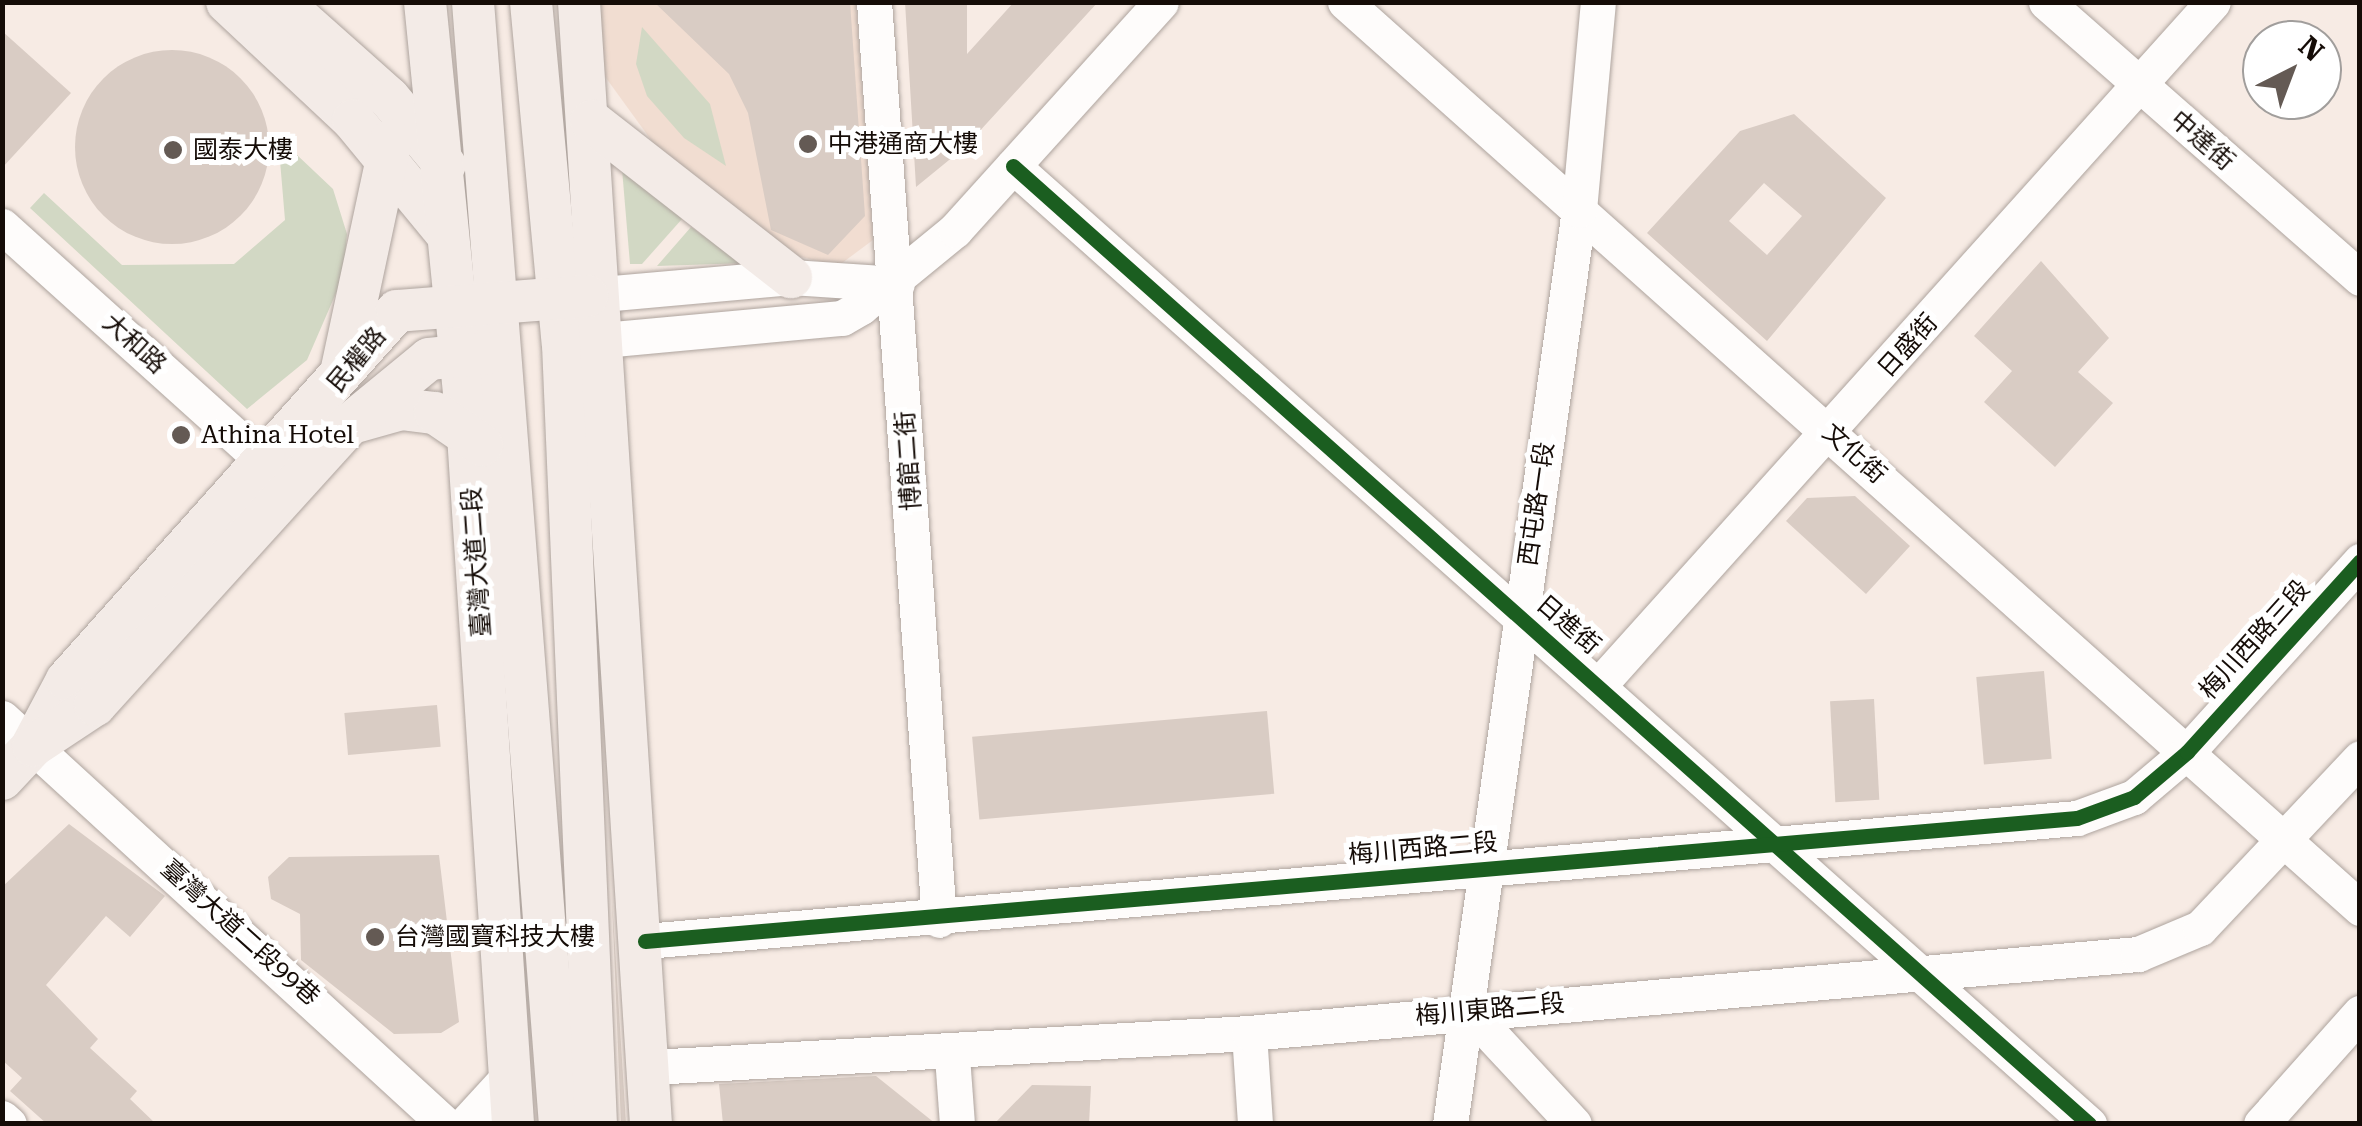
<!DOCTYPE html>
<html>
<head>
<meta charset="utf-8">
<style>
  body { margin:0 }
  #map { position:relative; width:2362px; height:1126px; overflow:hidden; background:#f7ebe4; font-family:"Roboto Serif","Noto Sans TC",serif }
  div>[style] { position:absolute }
  .built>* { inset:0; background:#f1ddd1 }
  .green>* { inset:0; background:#d2d8c4 }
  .building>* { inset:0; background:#d9ccc4; transform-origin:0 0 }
  .round { border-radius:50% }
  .roads { filter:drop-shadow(0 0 2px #aea49e) drop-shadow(0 0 2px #aea49e) }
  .minor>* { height:35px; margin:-17.5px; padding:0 17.5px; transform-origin:17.5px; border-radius:17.5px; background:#fefcfb }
  .major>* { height:42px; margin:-21px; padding:0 21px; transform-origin:21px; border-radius:21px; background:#f3ebe7 }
  .cycleway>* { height:15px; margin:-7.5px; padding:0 7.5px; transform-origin:7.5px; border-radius:7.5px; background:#1b5e20 }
  .dots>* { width:28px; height:28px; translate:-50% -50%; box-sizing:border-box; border:5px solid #fff; border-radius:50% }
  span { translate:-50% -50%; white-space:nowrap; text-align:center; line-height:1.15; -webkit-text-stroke:10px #fff; paint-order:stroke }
  .street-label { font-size:25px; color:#150c07 }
  .poi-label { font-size:25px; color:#150c07 }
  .left { translate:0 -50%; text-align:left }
  .frame { position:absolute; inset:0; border:5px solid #150c07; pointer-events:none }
  .north { position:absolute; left:2242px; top:20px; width:100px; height:100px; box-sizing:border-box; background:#fff; border:2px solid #a19e9c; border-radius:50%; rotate:42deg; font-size:28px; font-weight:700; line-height:40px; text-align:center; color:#150c07 }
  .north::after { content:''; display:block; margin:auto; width:35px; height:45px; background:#645a54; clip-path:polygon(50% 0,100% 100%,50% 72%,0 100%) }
</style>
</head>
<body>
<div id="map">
  <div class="built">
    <i style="clip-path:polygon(596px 3px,856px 3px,873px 240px,838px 266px,797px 256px,659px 151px,601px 71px)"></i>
  </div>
  <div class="green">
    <i style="clip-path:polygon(642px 27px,710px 104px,726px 166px,684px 138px,647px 96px,636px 64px)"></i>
    <i style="clip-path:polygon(278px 137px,333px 189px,347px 234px,343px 277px,307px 360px,247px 409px,30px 208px,44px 193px,122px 265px,234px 264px,285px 220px)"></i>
    <i style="clip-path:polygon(621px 157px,682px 219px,642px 264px,630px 264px)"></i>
    <i style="clip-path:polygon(691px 227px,729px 254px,747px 263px,657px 266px)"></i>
  </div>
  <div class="building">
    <i style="clip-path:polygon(654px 2px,850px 2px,865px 216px,828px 255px,771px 230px,748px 113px,729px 74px)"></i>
    <i style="clip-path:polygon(905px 2px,967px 2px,967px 54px,1014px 2px,1098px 2px,965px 147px,916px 187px)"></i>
    <i style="clip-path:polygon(2px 31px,71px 93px,2px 168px)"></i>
    <i class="round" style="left:75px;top:50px;width:194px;height:194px"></i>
    <i style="clip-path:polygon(evenodd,1794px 114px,1886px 198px,1767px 341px,1647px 233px,1740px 131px,1794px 114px,1764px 183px,1802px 216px,1767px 255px,1729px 221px,1764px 183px)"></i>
    <i style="clip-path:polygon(2041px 261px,2109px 338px,2078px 372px,2113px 403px,2055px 467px,1984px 402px,2012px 371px,1974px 336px)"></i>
    <i style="clip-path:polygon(1855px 496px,1910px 546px,1866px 594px,1786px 521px,1807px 498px)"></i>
    <i style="left:2044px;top:671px;width:88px;height:68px;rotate:85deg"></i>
    <i style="left:1874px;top:699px;width:101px;height:44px;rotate:87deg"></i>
    <i style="left:437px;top:705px;width:42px;height:93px;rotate:85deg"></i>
    <i style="left:1267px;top:711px;width:83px;height:296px;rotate:85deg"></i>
    <i style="clip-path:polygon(69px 824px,165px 896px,130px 937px,106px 916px,46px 985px,98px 1039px,90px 1048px,137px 1091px,130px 1099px,156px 1124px,47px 1124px,10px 1091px,22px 1078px,2px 1060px,2px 887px)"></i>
    <i style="clip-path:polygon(439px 855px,459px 1022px,441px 1033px,394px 1034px,301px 960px,300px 914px,271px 899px,268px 877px,289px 857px)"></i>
    <i style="clip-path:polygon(612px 899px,626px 1124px,621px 1124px)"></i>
    <i style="clip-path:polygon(876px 1076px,936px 1124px,723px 1124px,719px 1084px)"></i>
    <i style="clip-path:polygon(1032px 1085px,1091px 1086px,1089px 1124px,994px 1124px)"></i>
  </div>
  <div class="roads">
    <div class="minor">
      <i style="left:874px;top:2px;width:920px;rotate:85.95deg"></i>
      <i style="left:1345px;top:2px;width:1361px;rotate:41.75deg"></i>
      <i style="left:2046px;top:2px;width:418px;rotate:41.3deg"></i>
      <i style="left:1013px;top:166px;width:1441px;rotate:41.68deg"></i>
      <i style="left:2px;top:226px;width:354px;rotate:42deg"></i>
      <i style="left:602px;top:294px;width:190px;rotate:-5.1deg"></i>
      <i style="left:791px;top:277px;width:106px;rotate:3.8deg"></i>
      <i style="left:603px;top:340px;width:240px;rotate:-5.3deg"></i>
      <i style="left:842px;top:318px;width:22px;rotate:-30deg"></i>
      <i style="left:861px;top:307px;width:122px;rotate:-39.3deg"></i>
      <i style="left:955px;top:230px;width:307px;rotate:-47.9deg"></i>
      <i style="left:1599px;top:685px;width:918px;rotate:-48.05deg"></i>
      <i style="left:2px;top:718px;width:601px;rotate:42.5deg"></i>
      <i style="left:645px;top:941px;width:1437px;rotate:-4.91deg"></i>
      <i style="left:2077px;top:818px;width:61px;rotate:-20.2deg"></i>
      <i style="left:2134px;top:797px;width:70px;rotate:-40.3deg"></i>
      <i style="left:2187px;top:752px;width:258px;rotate:-47.8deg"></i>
      <i style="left:1469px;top:1011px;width:154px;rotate:47.1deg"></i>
      <i style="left:1249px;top:1033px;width:91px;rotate:86.2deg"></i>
      <i style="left:952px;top:1056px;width:68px;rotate:85.8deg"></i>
      <i style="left:652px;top:1067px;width:598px;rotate:-3.26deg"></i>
      <i style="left:1249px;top:1033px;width:893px;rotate:-5.08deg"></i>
      <i style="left:2138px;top:954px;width:67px;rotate:-22.8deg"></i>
      <i style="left:2200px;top:928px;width:233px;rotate:-46.7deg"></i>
      <i style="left:2px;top:1118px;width:9px;rotate:41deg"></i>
      <i style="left:465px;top:1124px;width:65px;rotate:-47.5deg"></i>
      <i style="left:1450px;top:1124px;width:923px;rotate:-81.97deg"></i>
      <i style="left:1579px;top:210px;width:209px;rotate:-84.8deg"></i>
      <i style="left:2261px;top:1124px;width:149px;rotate:-48.3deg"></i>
    </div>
    <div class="major">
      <i style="left:227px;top:2px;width:173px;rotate:43.1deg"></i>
      <i style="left:353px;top:120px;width:146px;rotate:50.5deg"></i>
      <i style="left:281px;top:2px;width:144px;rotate:41.6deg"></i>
      <i style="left:389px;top:98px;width:87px;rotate:50.1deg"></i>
      <i style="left:425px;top:2px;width:435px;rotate:84.3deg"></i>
      <i style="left:468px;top:435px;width:690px;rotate:86.26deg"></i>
      <i style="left:473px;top:2px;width:1125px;rotate:85.57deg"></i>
      <i style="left:531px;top:2px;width:343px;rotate:84.7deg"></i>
      <i style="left:563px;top:344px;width:781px;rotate:87.58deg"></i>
      <i style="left:579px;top:2px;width:1124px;rotate:86.33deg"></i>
      <i style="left:591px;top:121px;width:254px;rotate:38deg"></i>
      <i style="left:341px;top:373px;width:238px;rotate:-77.9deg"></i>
      <i style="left:355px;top:422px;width:48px;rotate:-15.8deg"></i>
      <i style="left:401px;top:409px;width:34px;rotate:7deg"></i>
      <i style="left:435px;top:413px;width:57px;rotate:34.2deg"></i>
      <i style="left:33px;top:744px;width:72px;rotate:-62deg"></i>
      <i style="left:67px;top:680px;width:495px;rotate:-48.2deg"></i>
      <i style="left:397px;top:311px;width:191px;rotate:-4.5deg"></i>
      <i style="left:2px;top:779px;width:45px;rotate:-46.8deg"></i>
      <i style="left:33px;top:746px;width:74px;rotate:-33.5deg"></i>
      <i style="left:95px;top:705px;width:379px;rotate:-47.8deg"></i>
      <i style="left:350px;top:424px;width:102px;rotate:-39.4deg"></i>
      <i style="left:429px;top:359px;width:59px;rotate:-5.8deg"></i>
    </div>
  </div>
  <div class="cycleway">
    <i style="left:1013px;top:166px;width:1441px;rotate:41.68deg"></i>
    <i style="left:645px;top:941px;width:1437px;rotate:-4.91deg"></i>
    <i style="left:2077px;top:818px;width:61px;rotate:-20.2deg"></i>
    <i style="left:2134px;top:797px;width:70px;rotate:-40.3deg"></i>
    <i style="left:2187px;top:752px;width:258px;rotate:-47.8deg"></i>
  </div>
  <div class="dots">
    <i style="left:808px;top:144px;background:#645a54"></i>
    <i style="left:173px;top:150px;background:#645a54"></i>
    <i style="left:181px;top:435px;background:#645a54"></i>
    <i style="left:375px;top:937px;background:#645a54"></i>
  </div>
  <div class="street-label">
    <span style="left:2202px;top:141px;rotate:41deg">中達街</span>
    <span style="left:134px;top:344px;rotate:42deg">大和路</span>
    <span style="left:1908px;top:346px;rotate:-48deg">日盛街</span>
    <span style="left:357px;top:360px;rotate:-50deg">民權路</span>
    <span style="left:1854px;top:454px;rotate:42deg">文化街</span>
    <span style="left:909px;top:461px;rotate:-94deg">博館二街</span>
    <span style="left:1537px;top:504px;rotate:-82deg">西屯路一段</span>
    <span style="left:477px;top:562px;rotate:-94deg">臺灣大道二段</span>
    <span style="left:1568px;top:625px;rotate:41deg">日進街</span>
    <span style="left:2255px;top:640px;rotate:-48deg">梅川西路三段</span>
    <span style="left:1423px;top:849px;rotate:-5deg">梅川西路二段</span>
    <span style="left:240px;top:933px;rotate:42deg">臺灣大道二段99巷</span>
    <span style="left:1490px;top:1010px;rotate:-5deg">梅川東路二段</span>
  </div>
  <div class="poi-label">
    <span class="left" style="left:828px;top:144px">中港通商大樓</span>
    <span class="left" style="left:193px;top:150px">國泰大樓</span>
    <span class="left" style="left:201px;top:435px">Athina Hotel</span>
    <span class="left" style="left:395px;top:937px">台灣國寶科技大樓</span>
  </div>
  <div class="frame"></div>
  <div class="north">N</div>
</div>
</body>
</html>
